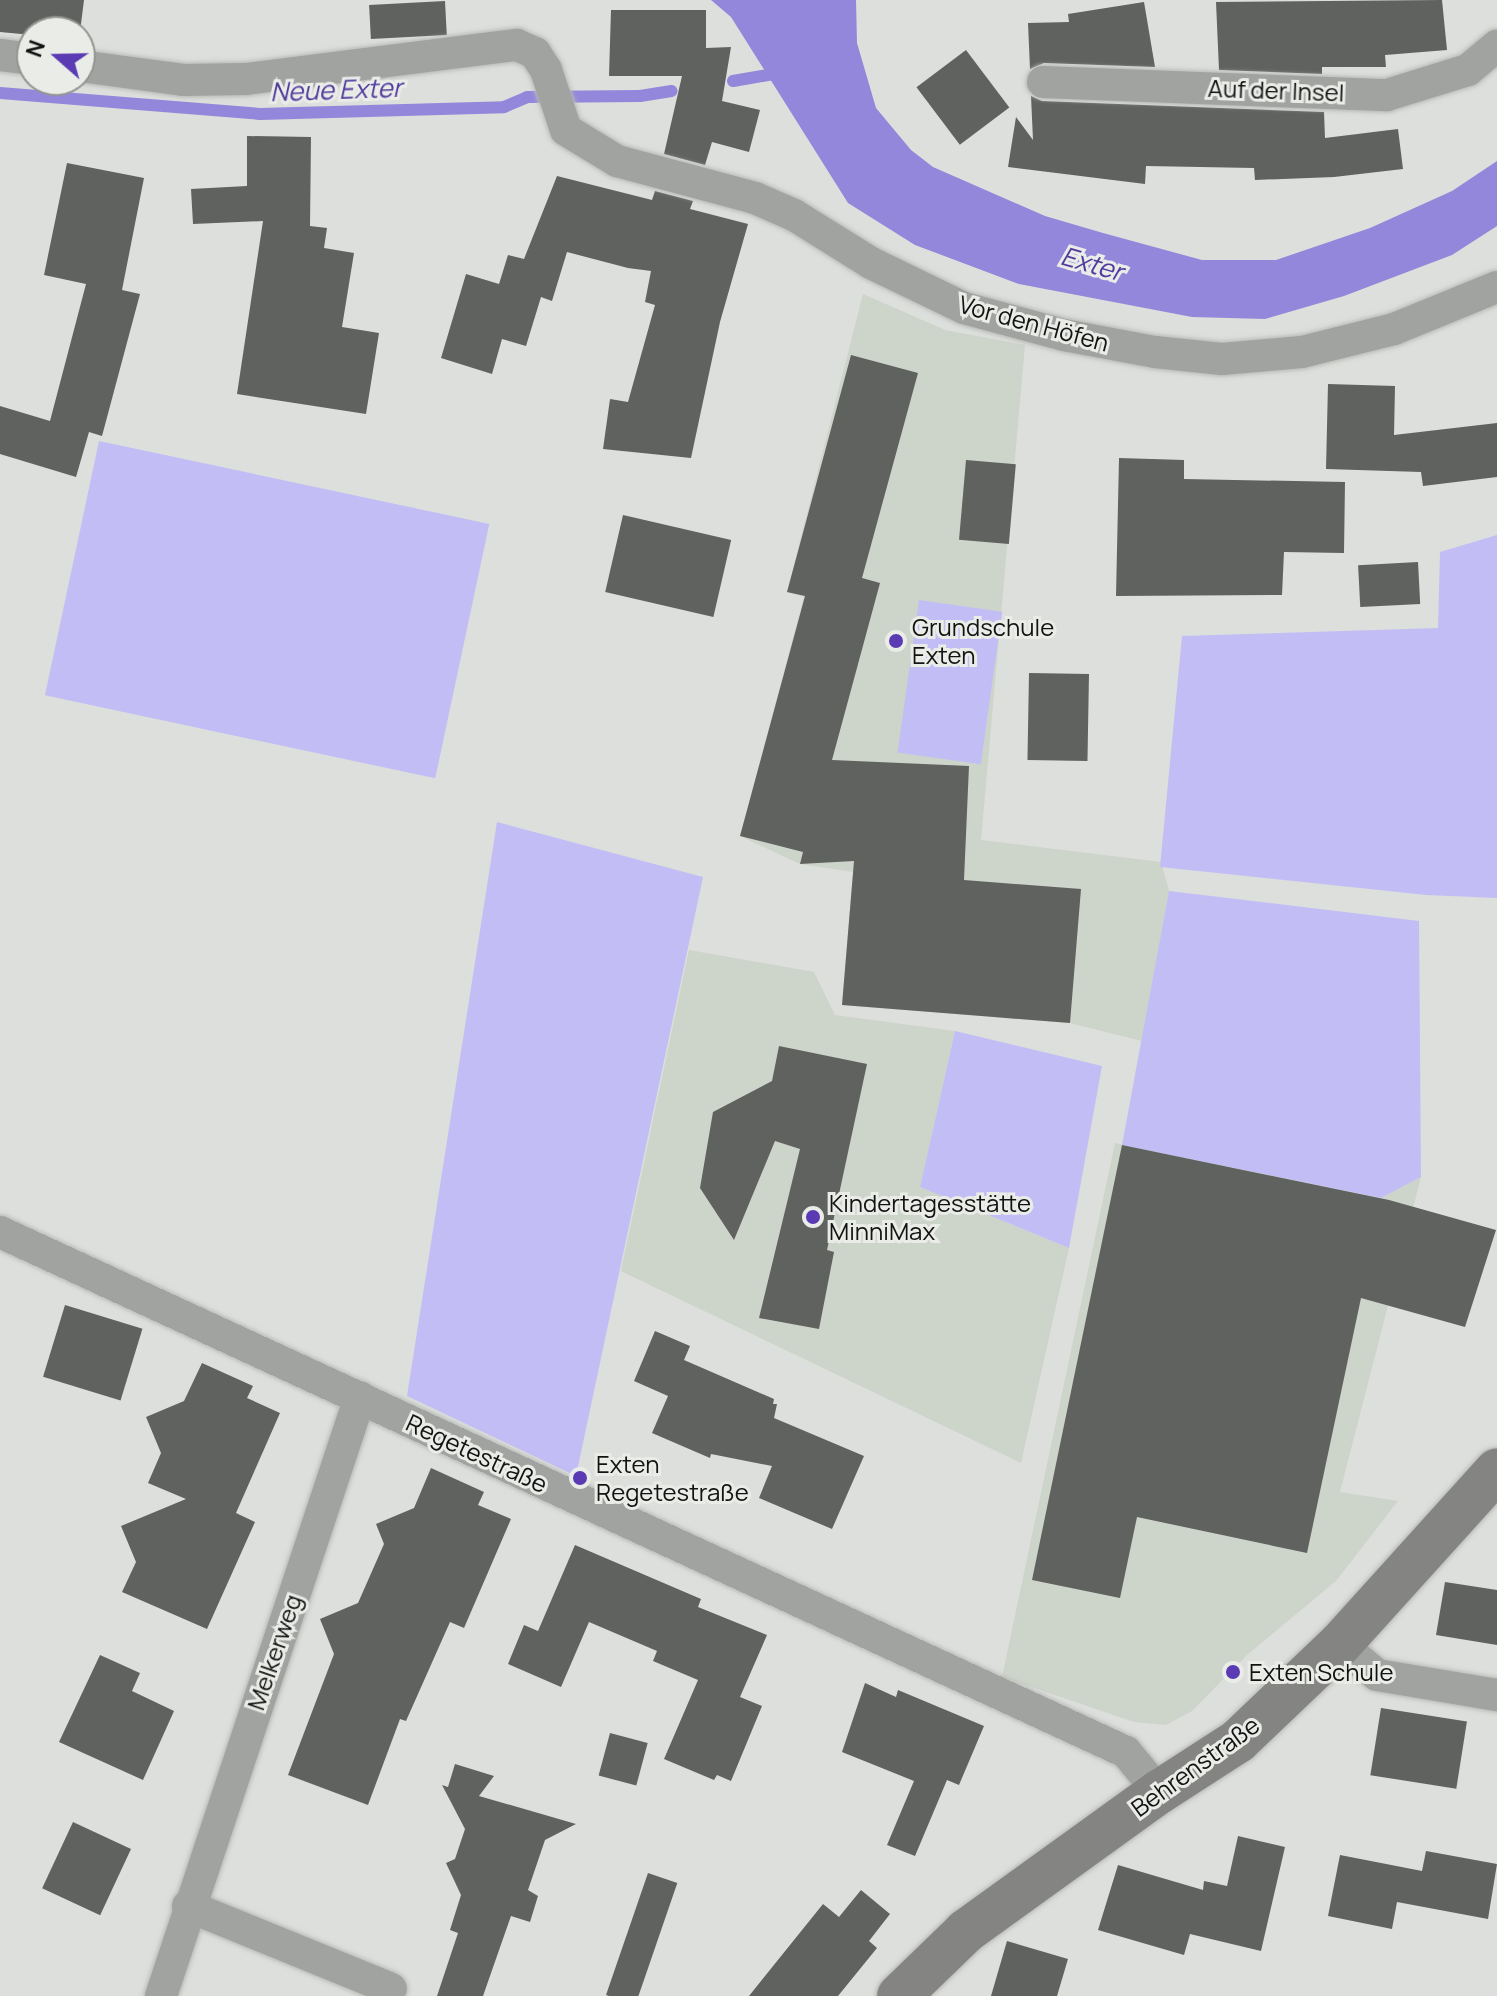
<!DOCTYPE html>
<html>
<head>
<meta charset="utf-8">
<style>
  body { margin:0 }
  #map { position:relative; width:1497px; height:1996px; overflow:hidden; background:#dcdfdb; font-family:Manrope,sans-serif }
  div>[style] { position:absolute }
  .built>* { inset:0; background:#cdd4ca }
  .green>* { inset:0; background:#c3bdf6; transform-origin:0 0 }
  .water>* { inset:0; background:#9387db }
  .stream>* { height:12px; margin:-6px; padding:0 6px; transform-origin:6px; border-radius:6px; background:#9387db }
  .building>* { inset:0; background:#5f625e; transform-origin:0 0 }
  .roads { filter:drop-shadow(0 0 2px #b8bab7) drop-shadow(0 0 2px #b8bab7) }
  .minor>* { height:32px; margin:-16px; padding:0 16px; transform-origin:16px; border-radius:16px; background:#a1a3a1 }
  .secondary>* { height:44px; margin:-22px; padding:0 22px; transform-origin:22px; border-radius:22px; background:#848583 }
  .dots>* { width:22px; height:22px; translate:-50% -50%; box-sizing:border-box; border:4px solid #eaece8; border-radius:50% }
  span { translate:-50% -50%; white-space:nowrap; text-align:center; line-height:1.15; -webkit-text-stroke:6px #eaece8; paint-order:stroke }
  .street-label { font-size:24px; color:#121312 }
  .poi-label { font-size:24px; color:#121312 }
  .left { translate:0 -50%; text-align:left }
  .water-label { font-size:26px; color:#523b9d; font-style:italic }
  .north { position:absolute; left:16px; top:16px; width:80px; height:80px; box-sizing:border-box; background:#eaece8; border:2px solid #949592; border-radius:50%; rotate:290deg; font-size:22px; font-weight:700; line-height:32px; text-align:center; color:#121312 }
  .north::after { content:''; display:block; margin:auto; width:28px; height:36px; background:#5a3bb3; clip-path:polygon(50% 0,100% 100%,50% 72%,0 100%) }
</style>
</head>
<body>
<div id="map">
  <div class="built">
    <i style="clip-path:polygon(863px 294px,945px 330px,1025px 345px,981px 840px,1161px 862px,1169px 891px,1142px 1041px,1070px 1023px,842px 1005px,853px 872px,800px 864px,740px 836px,804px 597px,787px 592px)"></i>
    <i style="clip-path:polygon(689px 950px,814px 972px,835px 1015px,955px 1031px,920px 1187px,1069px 1248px,1021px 1463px,621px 1271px)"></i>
    <i style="clip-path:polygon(1115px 1143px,1381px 1198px,1421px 1177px,1340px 1492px,1398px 1501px,1336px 1581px,1247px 1655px,1192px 1711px,1166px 1725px,1134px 1722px,1002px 1677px)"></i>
  </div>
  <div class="green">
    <i style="left:99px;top:441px;width:399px;height:260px;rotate:12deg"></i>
    <i style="clip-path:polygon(1497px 535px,1497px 898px,1426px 895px,1160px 867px,1182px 636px,1438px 628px,1440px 552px)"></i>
    <i style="left:919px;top:600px;width:84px;height:154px;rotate:8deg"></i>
    <i style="clip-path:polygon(497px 822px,703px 877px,576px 1476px,407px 1396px)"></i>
    <i style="clip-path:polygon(1169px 891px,1419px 921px,1421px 1177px,1381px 1198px,1122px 1145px)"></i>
    <i style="clip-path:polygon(955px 1031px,1102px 1066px,1069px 1248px,920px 1187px)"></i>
  </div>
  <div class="water">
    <i style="clip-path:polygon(711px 0,856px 0,857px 43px,876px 108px,911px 150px,933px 167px,1045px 216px,1103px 233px,1202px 260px,1276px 260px,1370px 228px,1452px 191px,1497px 161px,1497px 226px,1452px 255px,1344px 296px,1265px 319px,1192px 317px,1019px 284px,915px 245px,848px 203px,731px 17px)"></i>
  </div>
  <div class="stream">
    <i style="left:733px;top:81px;width:48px;rotate:-9.7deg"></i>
    <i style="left:0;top:93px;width:261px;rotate:4.6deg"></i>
    <i style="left:260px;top:114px;width:244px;rotate:-1.6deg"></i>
    <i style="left:504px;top:107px;width:25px;rotate:-23deg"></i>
    <i style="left:527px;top:97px;width:113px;rotate:-0.5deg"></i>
    <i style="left:640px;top:96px;width:32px;rotate:-9deg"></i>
  </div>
  <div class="building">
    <i style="clip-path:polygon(0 0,84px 0,80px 32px,32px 32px,32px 35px,0 32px)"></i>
    <i style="clip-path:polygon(1442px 0,1447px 50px,1385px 55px,1386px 67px,1322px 67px,1322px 74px,1219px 70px,1216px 2px)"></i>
    <i style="left:445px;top:1px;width:34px;height:76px;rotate:87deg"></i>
    <i style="clip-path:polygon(1144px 2px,1155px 67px,1044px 63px,1030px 69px,1028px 23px,1069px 22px,1068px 14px)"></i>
    <i style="clip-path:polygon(611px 10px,706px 10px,706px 48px,731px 47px,722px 101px,760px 110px,749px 152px,712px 142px,705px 165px,664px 154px,682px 76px,609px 76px)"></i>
    <i style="left:966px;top:50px;width:72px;height:62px;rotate:53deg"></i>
    <i style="clip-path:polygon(1031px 96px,1042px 101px,1324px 112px,1325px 138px,1398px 129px,1403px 169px,1334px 177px,1255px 180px,1254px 168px,1146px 166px,1145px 184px,1008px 167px,1016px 117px,1033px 140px)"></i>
    <i style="clip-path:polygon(247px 136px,311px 137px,310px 226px,327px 228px,324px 248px,354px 253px,342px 327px,379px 333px,366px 414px,237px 394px,263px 221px,193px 224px,191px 189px,247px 186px)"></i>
    <i style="clip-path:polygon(67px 163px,144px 178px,122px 290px,140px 294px,102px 436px,89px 432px,76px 477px,0 454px,0 406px,50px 421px,86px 284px,44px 275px)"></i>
    <i style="clip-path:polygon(557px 176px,652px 200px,655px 191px,693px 201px,690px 209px,748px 224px,720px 322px,691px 458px,603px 449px,610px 399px,628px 402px,655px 305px,645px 302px,651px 271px,628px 268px,567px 252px,552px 301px,541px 297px,526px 346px,502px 339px,492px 374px,441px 358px,466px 274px,499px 284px,508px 255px,524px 259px)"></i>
    <i style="clip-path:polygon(851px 355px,918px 373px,862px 578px,880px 583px,832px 760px,969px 766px,964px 880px,1081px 889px,1070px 1023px,842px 1005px,854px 861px,800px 864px,803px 852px,740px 836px,805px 596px,787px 592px)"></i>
    <i style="clip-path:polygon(1328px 384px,1395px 386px,1394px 435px,1497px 423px,1497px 477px,1423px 486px,1421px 472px,1326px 469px)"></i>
    <i style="clip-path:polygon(1119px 458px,1184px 460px,1184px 479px,1345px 482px,1344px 553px,1284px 552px,1282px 595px,1116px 596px)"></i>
    <i style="left:966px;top:460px;width:50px;height:80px;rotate:5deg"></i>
    <i style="left:623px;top:515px;width:111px;height:79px;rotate:13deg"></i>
    <i style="left:1418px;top:562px;width:42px;height:60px;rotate:87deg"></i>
    <i style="left:1029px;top:673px;width:60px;height:87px;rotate:1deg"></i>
    <i style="clip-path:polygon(779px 1046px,867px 1064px,827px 1250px,834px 1252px,819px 1329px,759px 1318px,800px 1149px,775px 1141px,734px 1240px,700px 1188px,713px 1112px,772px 1081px)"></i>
    <i style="clip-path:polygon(1122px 1145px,1389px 1200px,1496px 1230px,1465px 1327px,1361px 1298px,1307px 1553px,1137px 1517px,1120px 1598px,1032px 1580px)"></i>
    <i style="left:65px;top:1305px;width:81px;height:75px;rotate:17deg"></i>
    <i style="clip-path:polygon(655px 1331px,690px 1346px,684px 1360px,774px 1399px,773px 1404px,777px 1404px,774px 1418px,864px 1456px,832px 1529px,759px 1498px,772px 1466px,711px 1454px,710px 1458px,652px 1433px,668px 1396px,634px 1381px)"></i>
    <i style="clip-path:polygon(202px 1363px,253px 1386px,247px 1398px,280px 1413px,236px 1513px,255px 1522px,207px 1629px,122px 1592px,136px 1562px,121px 1526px,186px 1499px,148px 1483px,161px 1453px,146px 1417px,184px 1401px)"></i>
    <i style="clip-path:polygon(431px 1468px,484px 1492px,478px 1505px,511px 1519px,464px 1628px,450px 1622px,406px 1721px,400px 1719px,368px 1805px,288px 1775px,334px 1654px,320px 1619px,358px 1603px,384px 1544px,376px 1524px,414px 1508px)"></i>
    <i style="clip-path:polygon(575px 1545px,701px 1599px,698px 1607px,767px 1635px,740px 1697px,762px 1706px,731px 1781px,717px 1775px,714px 1780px,664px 1759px,698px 1680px,653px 1661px,657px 1651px,589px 1622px,561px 1687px,508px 1664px,524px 1625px,538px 1631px)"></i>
    <i style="clip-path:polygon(1445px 1582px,1497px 1590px,1497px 1645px,1436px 1635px)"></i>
    <i style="clip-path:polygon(100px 1655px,140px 1673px,132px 1691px,174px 1711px,143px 1780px,59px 1742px)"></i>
    <i style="clip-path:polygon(865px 1683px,896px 1697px,898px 1690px,984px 1726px,959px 1785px,947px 1780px,915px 1856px,887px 1845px,914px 1781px,842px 1752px)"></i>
    <i style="left:1381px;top:1708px;width:87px;height:68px;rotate:9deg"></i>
    <i style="left:610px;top:1733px;width:39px;height:44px;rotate:15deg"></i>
    <i style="clip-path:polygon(455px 1764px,494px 1776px,479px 1796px,576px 1824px,545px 1840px,528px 1890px,538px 1896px,530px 1922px,511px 1916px,483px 1996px,437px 1996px,458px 1933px,450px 1930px,461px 1895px,446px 1863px,455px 1859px,465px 1829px,442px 1785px,448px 1787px)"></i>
    <i style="left:73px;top:1822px;width:64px;height:73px;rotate:25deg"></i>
    <i style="clip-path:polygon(1238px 1836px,1285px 1847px,1261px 1951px,1190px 1934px,1184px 1955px,1098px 1930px,1118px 1865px,1203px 1890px,1204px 1881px,1227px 1886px)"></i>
    <i style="clip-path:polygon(1426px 1851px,1497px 1864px,1488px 1919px,1397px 1902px,1392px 1929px,1328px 1916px,1340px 1855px,1422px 1871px)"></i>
    <i style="left:648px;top:1873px;width:31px;height:129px;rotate:19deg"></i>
    <i style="clip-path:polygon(861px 1890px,890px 1914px,869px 1941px,877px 1948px,838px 1996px,749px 1996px,823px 1904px,839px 1917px)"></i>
    <i style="clip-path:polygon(1007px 1941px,1068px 1959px,1057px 1996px,991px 1996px)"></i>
  </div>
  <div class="roads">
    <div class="minor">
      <i style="left:0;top:55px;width:32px;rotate:7deg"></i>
      <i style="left:80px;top:66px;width:104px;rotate:7.7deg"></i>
      <i style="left:183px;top:80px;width:63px;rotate:-0.9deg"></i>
      <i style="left:246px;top:79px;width:273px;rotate:-7.2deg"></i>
      <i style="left:517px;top:45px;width:20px;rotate:24deg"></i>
      <i style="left:535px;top:53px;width:20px;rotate:57deg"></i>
      <i style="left:546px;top:70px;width:63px;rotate:71.6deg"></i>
      <i style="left:566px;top:130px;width:60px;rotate:31.3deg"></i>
      <i style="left:617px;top:161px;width:143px;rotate:15deg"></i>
      <i style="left:755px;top:198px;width:43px;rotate:23.6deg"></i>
      <i style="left:794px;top:215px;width:91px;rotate:31.9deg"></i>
      <i style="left:871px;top:263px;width:103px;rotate:25.8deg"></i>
      <i style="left:964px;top:308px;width:104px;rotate:15.1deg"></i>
      <i style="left:1064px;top:335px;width:93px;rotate:10.6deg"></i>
      <i style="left:1155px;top:352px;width:67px;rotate:6deg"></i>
      <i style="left:1222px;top:359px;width:80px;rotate:-5deg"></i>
      <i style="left:1302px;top:352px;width:95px;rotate:-14deg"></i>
      <i style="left:1394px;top:329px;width:111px;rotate:-22.2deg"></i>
      <i style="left:1043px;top:82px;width:344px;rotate:2.2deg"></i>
      <i style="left:1387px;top:95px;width:85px;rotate:-17.2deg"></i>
      <i style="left:1468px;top:70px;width:38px;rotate:-40deg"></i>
      <i style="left:0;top:1232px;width:1240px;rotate:24.79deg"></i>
      <i style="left:1126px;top:1752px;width:52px;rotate:50.5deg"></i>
      <i style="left:1340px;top:1644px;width:48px;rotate:40deg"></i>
      <i style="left:1377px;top:1675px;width:122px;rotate:9.5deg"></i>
      <i style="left:188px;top:1906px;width:219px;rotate:22.2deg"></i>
      <i style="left:161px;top:1996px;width:631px;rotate:-71.62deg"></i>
    </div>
    <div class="secondary">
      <i style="left:899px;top:1996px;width:93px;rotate:-44.1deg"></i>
      <i style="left:966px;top:1931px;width:238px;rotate:-35.8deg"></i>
      <i style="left:1159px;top:1792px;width:94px;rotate:-32.8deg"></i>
      <i style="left:1238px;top:1741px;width:141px;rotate:-43.6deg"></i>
      <i style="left:1340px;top:1644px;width:234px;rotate:-47.9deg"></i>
    </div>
  </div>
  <div class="dots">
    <i style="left:896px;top:641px;background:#5a3bb3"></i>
    <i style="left:813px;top:1217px;background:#5a3bb3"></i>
    <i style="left:580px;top:1478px;background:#5a3bb3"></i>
    <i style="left:1233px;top:1672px;background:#5a3bb3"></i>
  </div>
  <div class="street-label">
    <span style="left:1276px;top:90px;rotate:2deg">Auf der Insel</span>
    <span style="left:1034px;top:323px;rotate:15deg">Vor den Höfen</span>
    <span style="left:477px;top:1453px;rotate:25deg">Regetestraße</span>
    <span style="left:274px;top:1652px;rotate:-71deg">Melkerweg</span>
    <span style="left:1195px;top:1766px;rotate:-36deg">Behrenstraße</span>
  </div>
  <div class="poi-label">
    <span class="left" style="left:912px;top:641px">Grundschule<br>Exten</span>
    <span class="left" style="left:829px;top:1217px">Kindertagesstätte<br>MinniMax</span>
    <span class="left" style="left:596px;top:1478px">Exten<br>Regetestraße</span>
    <span class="left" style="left:1249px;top:1672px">Exten Schule</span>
  </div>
  <div class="water-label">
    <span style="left:336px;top:90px;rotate:-2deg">Neue Exter</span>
    <span style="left:1092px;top:264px;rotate:16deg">Exter</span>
  </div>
  <div class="north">N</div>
</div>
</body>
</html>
